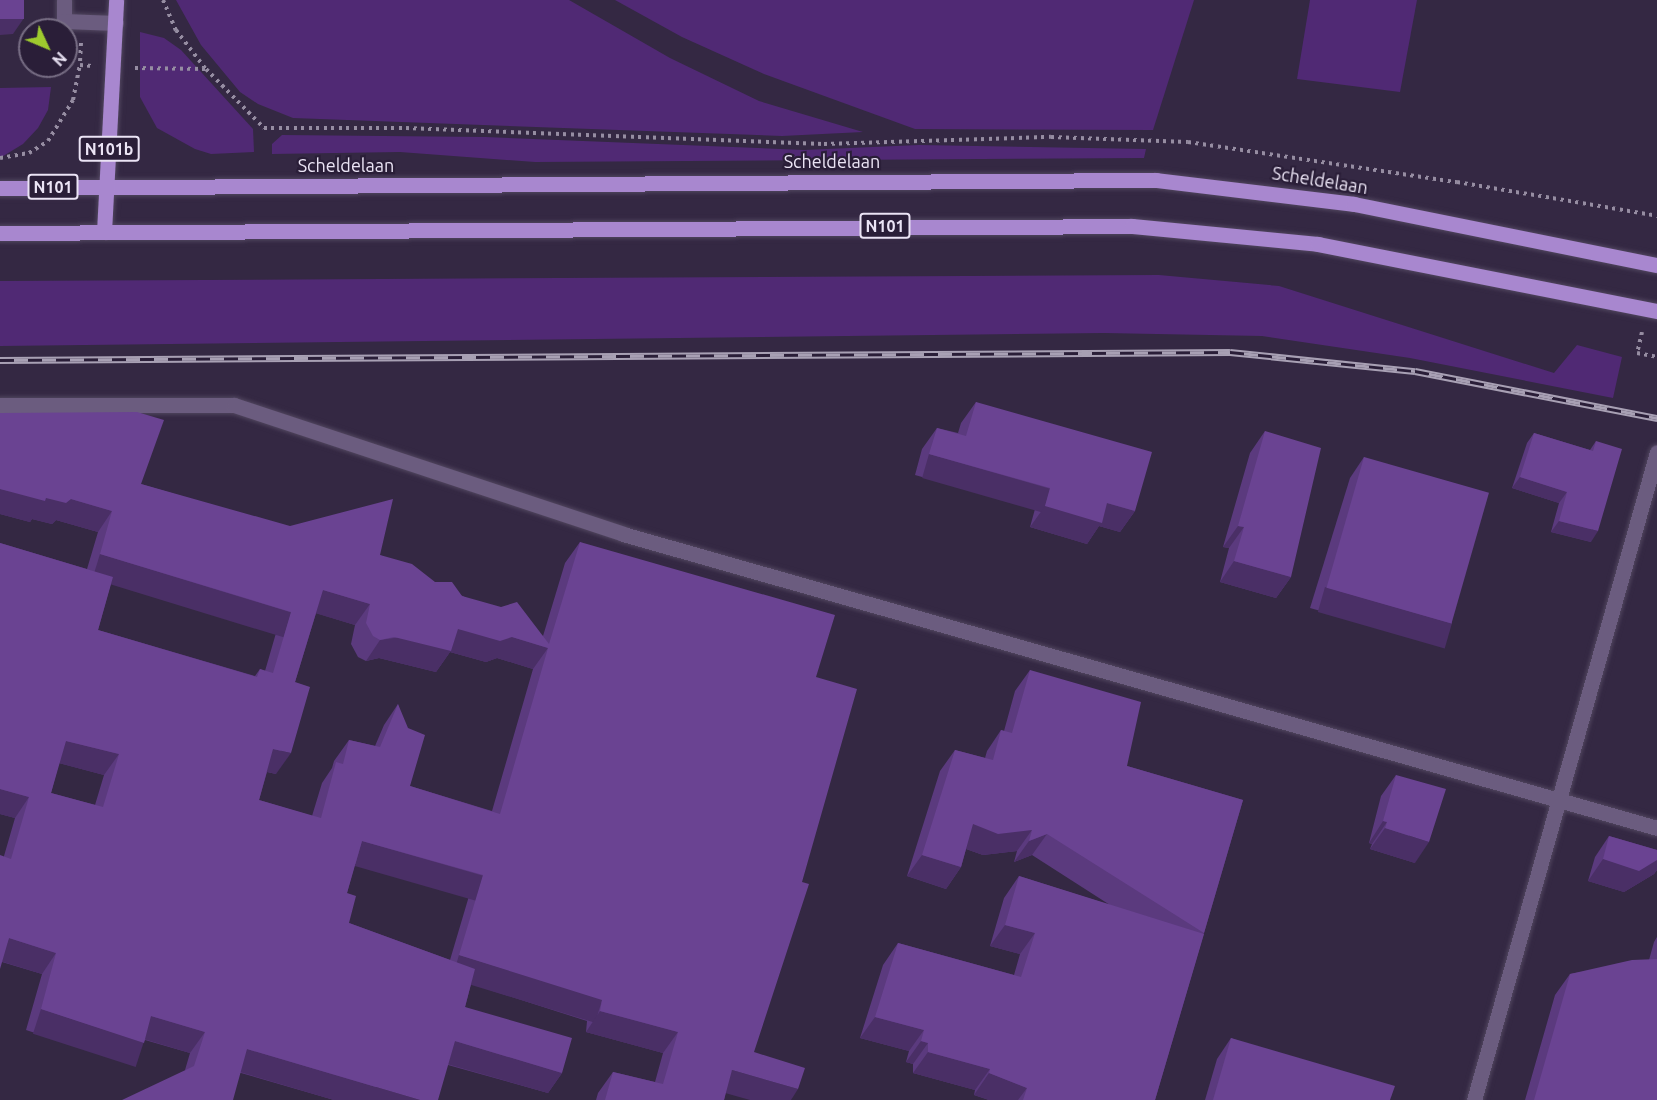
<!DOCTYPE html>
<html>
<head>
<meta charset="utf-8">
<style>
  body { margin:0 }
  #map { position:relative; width:1657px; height:1100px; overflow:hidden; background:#342843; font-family:Ubuntu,sans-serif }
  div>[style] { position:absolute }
  .green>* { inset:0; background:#502974 }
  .path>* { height:4px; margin-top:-2px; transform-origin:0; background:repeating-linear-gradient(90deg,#968da2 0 3px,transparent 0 7.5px) }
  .roads { filter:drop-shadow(0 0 2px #51465f) drop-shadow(0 0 2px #51465f) }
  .minor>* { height:15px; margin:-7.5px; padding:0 7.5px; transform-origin:7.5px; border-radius:7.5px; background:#6b5c7f }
  .major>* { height:15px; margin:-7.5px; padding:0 7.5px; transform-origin:7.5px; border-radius:7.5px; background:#a887cf }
  .rail>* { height:7px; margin-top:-3.5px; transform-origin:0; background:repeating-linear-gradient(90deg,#2a1e38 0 14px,#a8a0b4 0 28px); box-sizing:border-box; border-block:2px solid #a8a0b4 }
  .wall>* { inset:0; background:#5b3a7e }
  .shaded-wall>* { inset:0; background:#4a2f66; transform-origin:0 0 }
  .building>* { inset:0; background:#6a4392; transform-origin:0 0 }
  span { translate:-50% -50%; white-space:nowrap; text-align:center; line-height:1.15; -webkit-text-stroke:4.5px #2a1e38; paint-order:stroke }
  .shield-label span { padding:2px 4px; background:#2a1e38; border:2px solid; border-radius:4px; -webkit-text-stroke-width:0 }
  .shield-label { font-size:16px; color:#ebe4f5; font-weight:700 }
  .street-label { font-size:18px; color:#ebe4f5 }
  .north { position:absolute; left:18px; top:18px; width:60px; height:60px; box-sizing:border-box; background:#2a1e38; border:2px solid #776d84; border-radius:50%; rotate:134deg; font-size:16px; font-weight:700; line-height:24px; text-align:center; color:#ebe4f5 }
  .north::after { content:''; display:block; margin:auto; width:21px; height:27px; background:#9eca2e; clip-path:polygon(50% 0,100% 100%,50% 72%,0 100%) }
</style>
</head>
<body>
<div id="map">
  <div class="green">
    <i style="clip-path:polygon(176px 0,569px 0,670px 58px,759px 101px,863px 132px,782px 136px,293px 118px,258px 104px,240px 92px,201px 45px)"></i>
    <i style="clip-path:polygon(615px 0,1194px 0,1153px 130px,915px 129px,764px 74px,682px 37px)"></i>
    <i style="clip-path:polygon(1310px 0,1417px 0,1400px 92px,1297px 79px)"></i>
    <i style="clip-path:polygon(140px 32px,164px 38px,181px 50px,253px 129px,254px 152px,211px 154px,195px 149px,157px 128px,140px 97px)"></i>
    <i style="clip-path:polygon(51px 87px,48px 110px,38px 128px,23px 144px,0 158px,0 88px)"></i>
    <i style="clip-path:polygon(282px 135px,485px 137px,804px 150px,919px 145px,1146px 149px,1144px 158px,535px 162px,400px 152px,272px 154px,272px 144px)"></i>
    <i style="clip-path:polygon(1159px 275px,1279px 286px,1554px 373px,1577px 345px,1622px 357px,1613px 398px,1410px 358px,1262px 336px,1104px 333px,0 346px,0 281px)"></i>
  </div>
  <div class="path">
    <i style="left:163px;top:0;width:33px;rotate:67deg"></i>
    <i style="left:176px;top:30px;width:48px;rotate:52.7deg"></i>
    <i style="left:81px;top:43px;width:22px;rotate:93deg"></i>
    <i style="left:80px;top:65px;width:12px;rotate:5deg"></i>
    <i style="left:135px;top:68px;width:71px;rotate:0.8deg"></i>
    <i style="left:206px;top:69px;width:83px;rotate:45.5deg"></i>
    <i style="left:264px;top:128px;width:142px"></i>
    <i style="left:406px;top:128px;width:418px;rotate:2.2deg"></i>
    <i style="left:824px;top:144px;width:227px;rotate:-1.8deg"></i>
    <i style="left:1051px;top:137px;width:137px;rotate:2.1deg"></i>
    <i style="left:1188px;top:142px;width:272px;rotate:8.5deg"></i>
    <i style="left:1457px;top:182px;width:203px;rotate:9.6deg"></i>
    <i style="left:0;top:158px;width:29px;rotate:-10deg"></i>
    <i style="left:29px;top:153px;width:22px;rotate:-32deg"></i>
    <i style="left:48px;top:141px;width:48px;rotate:-58.6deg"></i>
    <i style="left:73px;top:100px;width:36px;rotate:-79deg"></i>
    <i style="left:1642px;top:332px;width:22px;rotate:103deg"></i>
    <i style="left:1637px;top:353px;width:20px;rotate:11deg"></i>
  </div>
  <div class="roads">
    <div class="minor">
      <i style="left:64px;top:0;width:21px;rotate:90deg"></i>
      <i style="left:64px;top:21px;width:52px;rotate:2.2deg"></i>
      <i style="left:0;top:405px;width:234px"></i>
      <i style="left:234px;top:405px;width:410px;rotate:18.3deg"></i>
      <i style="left:623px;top:534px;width:1075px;rotate:15.87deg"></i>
      <i style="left:1474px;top:1100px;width:673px;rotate:-74.23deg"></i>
    </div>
    <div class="major">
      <i style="left:0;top:188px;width:1156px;rotate:-0.4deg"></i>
      <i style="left:1156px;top:180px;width:199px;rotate:6.9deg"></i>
      <i style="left:1354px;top:204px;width:309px;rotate:11.4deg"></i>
      <i style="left:104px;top:232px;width:232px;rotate:-87deg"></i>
      <i style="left:0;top:233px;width:1132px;rotate:-0.35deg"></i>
      <i style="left:1132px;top:226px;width:187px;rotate:5.5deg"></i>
      <i style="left:1318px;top:244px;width:346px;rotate:11.2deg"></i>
    </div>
  </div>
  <div class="rail">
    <i style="left:0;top:360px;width:1230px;rotate:-0.37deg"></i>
    <i style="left:1230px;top:352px;width:186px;rotate:5.9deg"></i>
    <i style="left:1415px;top:371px;width:247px;rotate:11deg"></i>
  </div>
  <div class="wall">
    <i style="clip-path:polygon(976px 402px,1135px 511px,1120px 532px,1099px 526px,1087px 544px,1030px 527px,1035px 509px,915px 475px,922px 449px,937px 428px,958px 433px,961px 423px)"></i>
    <i style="clip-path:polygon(evenodd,0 413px,141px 484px,380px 555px,543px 636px,565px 563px,580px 542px,816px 677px,724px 1100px,596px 1100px,598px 1093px,613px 1072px,655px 1082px,663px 1053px,586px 1032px,587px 1021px,471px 984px,465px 1007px,562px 1073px,548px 1093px,448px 1065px,334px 1100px,241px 1073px,185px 1070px,190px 1053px,145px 1040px,129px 1064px,26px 1030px,42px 974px,2px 962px,4px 856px,15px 818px,0 814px,0 543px,87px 569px,98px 532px,56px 520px,52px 524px,32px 519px,30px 522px,0 514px,0 413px,111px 583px,276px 633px,265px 671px,260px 669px,255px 676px,98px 630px,111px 583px,0 413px,316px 613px,355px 625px,351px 644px,358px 657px,366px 661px,379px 658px,436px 672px,450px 652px,486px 662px,497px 658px,533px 669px,492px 811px,410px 786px,398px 704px,384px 725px,375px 746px,349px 740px,334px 761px,332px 768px,322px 783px,312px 816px,259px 800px,267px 772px,276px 774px,295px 682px,316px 613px,0 413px,59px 763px,104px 775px,95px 805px,51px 793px,59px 763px,0 413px,355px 864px,469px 896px,450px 960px,349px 923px,347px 893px,355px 864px)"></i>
    <i style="clip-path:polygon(1265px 431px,1291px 577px,1276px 598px,1220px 582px,1229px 548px,1223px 547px,1250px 453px)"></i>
    <i style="clip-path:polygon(1534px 433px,1590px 450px,1596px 441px,1591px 542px,1551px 532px,1559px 503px,1512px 488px,1527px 443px)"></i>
    <i style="clip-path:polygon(1364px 457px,1452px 623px,1437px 644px,1310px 608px,1350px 478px)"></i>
    <i style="clip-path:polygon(1030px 670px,1127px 766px,1243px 800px,1155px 1100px,989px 1100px,974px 1095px,975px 1090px,913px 1073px,913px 1064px,906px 1062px,909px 1051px,860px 1038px,883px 965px,898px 943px,1014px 975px,1020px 954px,990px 946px,1004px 898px,1019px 876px,1110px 905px,1032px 855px,1014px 862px,1017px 851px,983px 855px,966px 849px,961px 867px,946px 889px,907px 876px,940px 771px,955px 750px,985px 758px,987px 751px,1001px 730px,1004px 731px,1015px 691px)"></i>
    <i style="clip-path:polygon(1396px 775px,1415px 863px,1370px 849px,1372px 844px,1369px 843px,1381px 796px)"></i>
    <i style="clip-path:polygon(1609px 836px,1657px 850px,1657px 870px,1654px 874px,1624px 892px,1588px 881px,1595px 857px)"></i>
    <i style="clip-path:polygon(1657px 937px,1657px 1100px,1525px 1100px,1555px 995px,1570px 974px,1649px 960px,1654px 942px)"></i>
    <i style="clip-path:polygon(1231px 1038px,1390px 1100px,1205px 1100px,1217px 1059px)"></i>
  </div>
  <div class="shaded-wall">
    <i style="clip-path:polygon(24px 18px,13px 34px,0 35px,0 19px)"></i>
    <i style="left:929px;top:454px;width:126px;height:25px;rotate:16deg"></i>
    <i style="clip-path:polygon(1520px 477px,1567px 492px,1559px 503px,1512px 488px)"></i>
    <i style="clip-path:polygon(0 489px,46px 498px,71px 499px,112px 511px,98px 532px,56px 520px,52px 524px,32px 519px,30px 522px,0 514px)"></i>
    <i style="clip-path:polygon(1107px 503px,1135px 511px,1120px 532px,1099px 526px,1087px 544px,1030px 527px,1045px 506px)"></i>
    <i style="clip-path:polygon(1559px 521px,1598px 531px,1591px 542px,1551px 532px)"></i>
    <i style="clip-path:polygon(1238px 526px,1244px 527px,1229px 548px,1223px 547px)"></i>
    <i style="left:100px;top:554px;width:200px;height:26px;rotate:17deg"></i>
    <i style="clip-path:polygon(1234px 561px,1291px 577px,1276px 598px,1220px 582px)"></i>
    <i style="left:1325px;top:587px;width:132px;height:26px;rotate:16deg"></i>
    <i style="clip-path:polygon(323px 590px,370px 604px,355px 625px,308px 611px)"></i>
    <i style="clip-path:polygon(458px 629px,512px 637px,548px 648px,533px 669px,497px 658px,486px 662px,450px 652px,436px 672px,379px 658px,366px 661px,380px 640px)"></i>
    <i style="clip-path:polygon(66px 741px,119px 754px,104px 775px,51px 761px)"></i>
    <i style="clip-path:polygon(273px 749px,291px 753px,276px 774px,259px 770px)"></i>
    <i style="clip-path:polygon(0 789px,29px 797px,15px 818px,0 814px)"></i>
    <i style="clip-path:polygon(1383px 821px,1387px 822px,1372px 844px,1369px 843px)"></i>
    <i style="clip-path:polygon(973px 824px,1032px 830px,1017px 851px,983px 855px,958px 846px)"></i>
    <i style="clip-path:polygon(1385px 828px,1429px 842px,1415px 863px,1370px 849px)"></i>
    <i style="clip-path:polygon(1047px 834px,1032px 855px,1014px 862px,1029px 841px)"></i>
    <i style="left:362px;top:841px;width:126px;height:26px;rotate:16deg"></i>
    <i style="clip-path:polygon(922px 855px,961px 867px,946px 889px,907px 876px)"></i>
    <i style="clip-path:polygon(1603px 859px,1657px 860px,1657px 870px,1654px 874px,1624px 892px,1588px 881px)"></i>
    <i style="clip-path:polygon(1005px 925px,1035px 933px,1020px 954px,990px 946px)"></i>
    <i style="clip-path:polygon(9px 938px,56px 953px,42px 974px,0 961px)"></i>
    <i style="left:459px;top:955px;width:150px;height:25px;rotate:17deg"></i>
    <i style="left:41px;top:1009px;width:108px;height:26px;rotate:18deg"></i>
    <i style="clip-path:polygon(600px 1011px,678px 1032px,663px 1053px,586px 1032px)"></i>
    <i style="clip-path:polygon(151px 1016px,205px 1032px,190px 1053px,137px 1037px)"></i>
    <i style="clip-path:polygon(875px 1017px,924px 1030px,909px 1051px,860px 1038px)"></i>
    <i style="clip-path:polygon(455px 1041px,562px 1073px,548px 1093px,440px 1062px)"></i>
    <i style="clip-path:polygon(921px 1041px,928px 1043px,913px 1064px,906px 1062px)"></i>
    <i style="clip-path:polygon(247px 1049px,420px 1100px,334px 1100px,233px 1070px)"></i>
    <i style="clip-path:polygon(928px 1052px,990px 1069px,975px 1090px,913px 1073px)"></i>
    <i style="clip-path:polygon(732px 1070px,798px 1089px,791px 1100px,750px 1100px,718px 1091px)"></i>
    <i style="clip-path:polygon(989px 1073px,1027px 1088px,1018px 1100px,989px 1100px,974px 1095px)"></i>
  </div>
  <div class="building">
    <i style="left:0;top:0;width:24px;height:19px"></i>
    <i style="clip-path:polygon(976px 402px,1152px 452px,1135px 511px,1107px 503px,1102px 523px,1045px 506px,1050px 488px,929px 454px,937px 428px,966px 436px)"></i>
    <i style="clip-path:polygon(evenodd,137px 412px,164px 420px,141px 484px,290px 526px,393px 499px,380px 555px,412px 564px,435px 582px,452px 582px,462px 596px,501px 607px,517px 602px,549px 644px,580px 542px,835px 615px,816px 677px,857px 689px,802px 882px,809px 884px,754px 1052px,805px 1068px,798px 1089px,732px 1070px,724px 1100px,605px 1100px,613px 1072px,663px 1084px,678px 1032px,600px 1011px,602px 1000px,459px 955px,483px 875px,362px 841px,347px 893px,356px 896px,349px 923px,475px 969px,465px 1007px,572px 1038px,562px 1073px,455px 1041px,438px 1100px,420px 1100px,247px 1049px,233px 1100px,122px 1100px,194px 1066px,205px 1032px,151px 1016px,144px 1043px,41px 1009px,56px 953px,9px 938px,0 969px,0 855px,11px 859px,29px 797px,0 789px,0 543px,113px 577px,98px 630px,257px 677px,260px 669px,273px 673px,291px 612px,100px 554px,112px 511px,71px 499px,66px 503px,46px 498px,45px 501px,0 489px,0 413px,137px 412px,323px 590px,370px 604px,366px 623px,373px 636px,380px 640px,394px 637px,451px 651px,458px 629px,500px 641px,512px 637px,548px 648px,500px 814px,410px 786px,425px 735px,408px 728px,398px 704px,380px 747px,349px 740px,343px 764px,336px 762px,321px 818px,259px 800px,273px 749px,291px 753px,310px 687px,295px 682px,323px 590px,137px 412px,66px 741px,119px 754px,103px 807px,51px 793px,66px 741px)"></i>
    <i style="clip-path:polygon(1265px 431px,1321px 448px,1291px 577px,1234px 561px,1244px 527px,1238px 526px)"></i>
    <i style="clip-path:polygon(1534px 433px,1593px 451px,1596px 441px,1622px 449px,1598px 531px,1559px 521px,1567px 492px,1520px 477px)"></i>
    <i style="left:1364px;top:457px;width:130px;height:136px;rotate:16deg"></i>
    <i style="clip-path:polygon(1030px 670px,1141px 702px,1127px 766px,1243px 800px,1204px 933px,1047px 834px,1029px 841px,1032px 830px,998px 834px,973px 824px,961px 867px,922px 855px,955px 750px,993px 760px,1001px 730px,1012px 733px)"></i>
    <i style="clip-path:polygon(1396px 775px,1446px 789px,1429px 842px,1385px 828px,1387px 822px,1383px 821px)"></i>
    <i style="clip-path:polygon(1609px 836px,1657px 850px,1657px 860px,1639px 871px,1603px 859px)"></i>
    <i style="clip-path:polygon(1019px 876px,1204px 934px,1155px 1100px,1023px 1100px,1027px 1088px,989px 1073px,990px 1069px,928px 1052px,928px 1043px,921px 1041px,924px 1030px,875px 1017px,898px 943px,1021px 977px,1035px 933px,1005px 925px)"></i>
    <i style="clip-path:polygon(1657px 959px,1657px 1100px,1534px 1100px,1570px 974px,1632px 960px)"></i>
    <i style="clip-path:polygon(1231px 1038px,1395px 1086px,1390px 1100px,1213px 1100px)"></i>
  </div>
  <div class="shield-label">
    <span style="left:109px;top:149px">N101b</span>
    <span style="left:53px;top:187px">N101</span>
    <span style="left:885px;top:226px">N101</span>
  </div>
  <div class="street-label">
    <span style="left:832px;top:161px">Scheldelaan</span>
    <span style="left:346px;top:165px">Scheldelaan</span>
    <span style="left:1320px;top:180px;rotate:9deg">Scheldelaan</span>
  </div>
  <div class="north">N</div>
</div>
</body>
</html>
